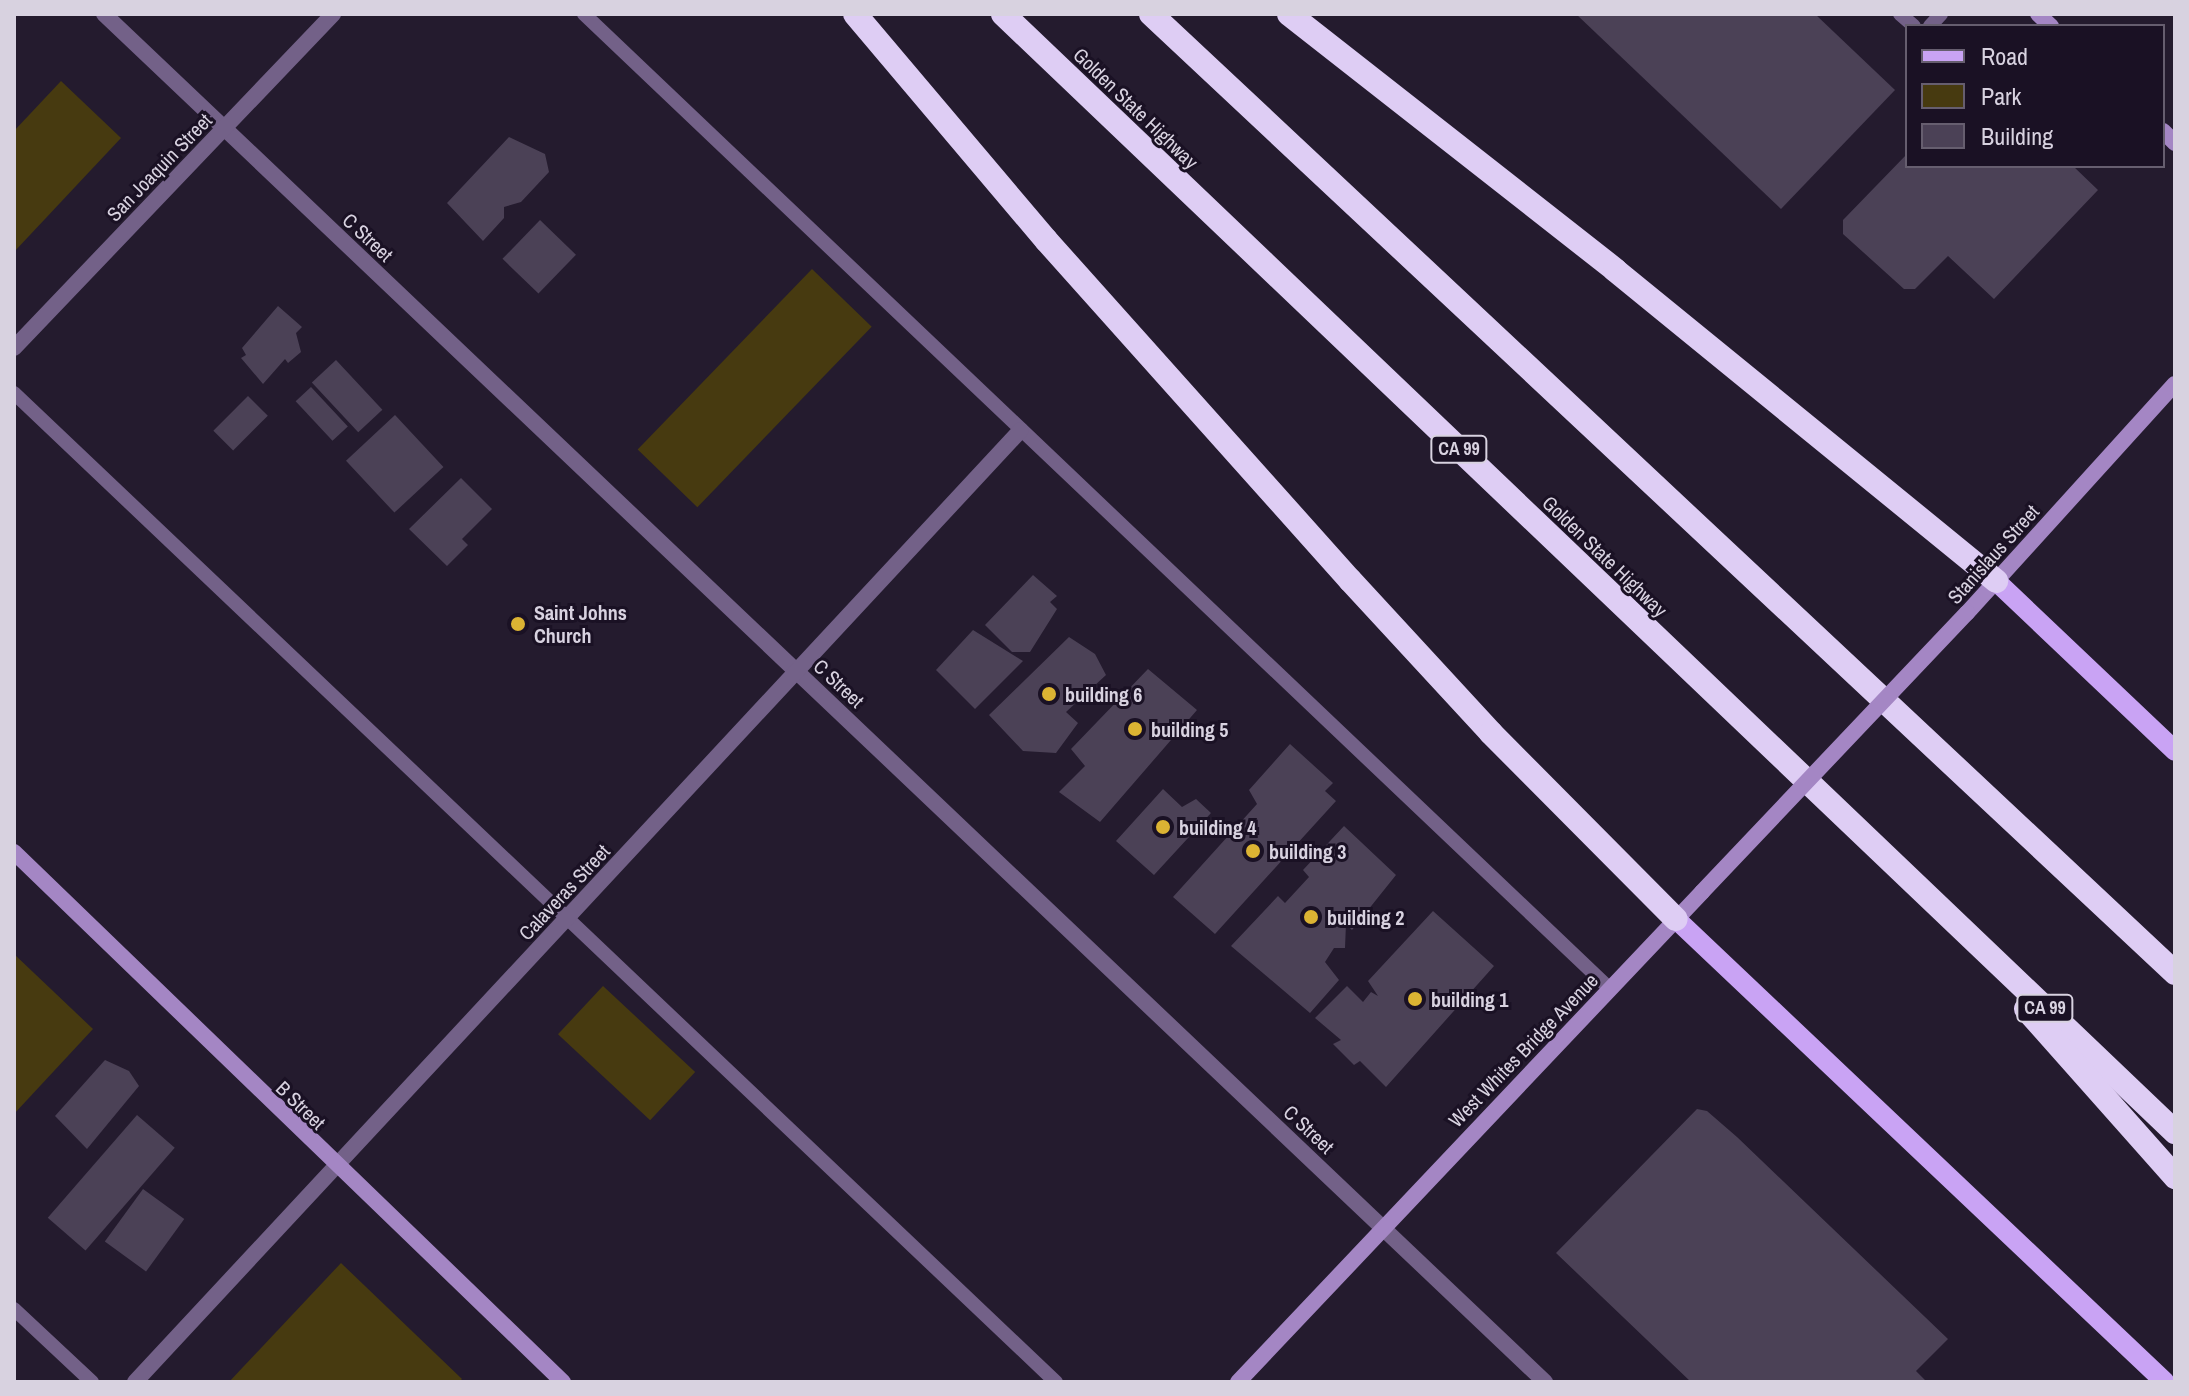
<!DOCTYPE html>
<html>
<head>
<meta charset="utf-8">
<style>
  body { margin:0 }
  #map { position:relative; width:2189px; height:1396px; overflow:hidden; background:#241b2e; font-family:"Archivo Narrow",sans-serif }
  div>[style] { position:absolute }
  .green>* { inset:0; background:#473a10; transform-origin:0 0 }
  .building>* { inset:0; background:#4b4156; transform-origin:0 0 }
  .lane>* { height:14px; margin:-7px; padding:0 7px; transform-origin:7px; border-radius:7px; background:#736188 }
  .street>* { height:16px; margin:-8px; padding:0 8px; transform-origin:8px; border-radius:8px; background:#736188 }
  .secondary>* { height:16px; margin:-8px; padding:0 8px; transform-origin:8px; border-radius:8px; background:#a486c4 }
  .primary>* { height:20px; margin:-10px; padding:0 10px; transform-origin:10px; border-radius:10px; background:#c9a3f4 }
  .highway>* { height:24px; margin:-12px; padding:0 12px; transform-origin:12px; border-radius:12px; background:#decdf4 }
  .secondary-bridge>* { height:16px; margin:-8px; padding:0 8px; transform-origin:8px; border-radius:8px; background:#a486c4 }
  .dots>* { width:22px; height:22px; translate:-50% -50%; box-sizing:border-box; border:4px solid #1a1124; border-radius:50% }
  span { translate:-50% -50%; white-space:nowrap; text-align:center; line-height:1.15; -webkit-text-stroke:6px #1a1124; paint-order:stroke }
  .shield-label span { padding:2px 6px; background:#1a1124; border:2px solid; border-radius:6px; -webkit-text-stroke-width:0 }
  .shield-label { font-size:18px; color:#d8d2e0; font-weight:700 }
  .street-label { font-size:20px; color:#d8d2e0 }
  .poi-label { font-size:20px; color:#d8d2e0; font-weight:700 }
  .left { translate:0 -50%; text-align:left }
  .frame { position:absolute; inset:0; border:16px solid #d8d2e0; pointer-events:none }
  .legend { position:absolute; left:1905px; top:24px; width:260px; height:144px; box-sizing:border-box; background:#1a1124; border:2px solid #665e6f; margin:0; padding:10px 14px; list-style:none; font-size:24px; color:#d8d2e0 }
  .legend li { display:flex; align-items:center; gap:16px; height:40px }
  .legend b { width:40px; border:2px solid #665e6f }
</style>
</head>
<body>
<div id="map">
  <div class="green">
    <i style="clip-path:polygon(61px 81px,121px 138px,14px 252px,14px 131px)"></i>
    <i style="left:812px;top:269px;width:83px;height:251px;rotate:44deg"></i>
    <i style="clip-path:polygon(14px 954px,93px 1029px,14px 1114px)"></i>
    <i style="left:603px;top:986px;width:126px;height:66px;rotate:43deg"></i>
    <i style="clip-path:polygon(341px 1263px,462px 1379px,459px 1382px,229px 1382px)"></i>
  </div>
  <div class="building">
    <i style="clip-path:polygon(1576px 14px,1815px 14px,1895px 90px,1781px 209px)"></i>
    <i style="clip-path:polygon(509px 137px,545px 154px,549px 172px,521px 202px,504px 207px,504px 218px,483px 241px,447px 203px)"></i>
    <i style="clip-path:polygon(1907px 154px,1907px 166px,2073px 166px,2098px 190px,1994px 299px,1948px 256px,1915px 289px,1904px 289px,1843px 234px,1843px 220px)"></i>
    <i style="left:540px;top:220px;width:50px;height:54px;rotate:44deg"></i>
    <i style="clip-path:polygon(278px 306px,302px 327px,296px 333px,301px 352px,288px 363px,285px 359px,263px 384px,241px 358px,246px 355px,242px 348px)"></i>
    <i style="left:336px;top:360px;width:68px;height:33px;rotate:47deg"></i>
    <i style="left:311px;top:387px;width:54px;height:21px;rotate:47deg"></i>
    <i style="left:248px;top:396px;width:28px;height:49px;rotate:45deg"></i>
    <i style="left:395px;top:415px;width:71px;height:67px;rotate:47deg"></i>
    <i style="clip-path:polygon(461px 478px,492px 509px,462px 539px,468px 545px,447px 566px,409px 529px)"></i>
    <i style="clip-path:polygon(1033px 575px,1057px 596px,1050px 602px,1057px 609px,1030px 652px,1012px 652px,985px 625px)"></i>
    <i style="clip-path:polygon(973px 630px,1023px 661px,975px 709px,936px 670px)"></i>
    <i style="clip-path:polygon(1069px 637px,1095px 654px,1106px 675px,1066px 712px,1078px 723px,1056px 753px,1023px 751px,989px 715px)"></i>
    <i style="clip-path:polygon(1148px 669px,1197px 710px,1100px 822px,1059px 792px,1085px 766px,1071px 749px)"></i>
    <i style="clip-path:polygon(1290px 744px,1333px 783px,1325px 791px,1336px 801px,1215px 934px,1173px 897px,1257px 804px,1249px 790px)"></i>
    <i style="clip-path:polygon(1163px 789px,1182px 807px,1196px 799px,1211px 813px,1154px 875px,1116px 841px)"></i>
    <i style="clip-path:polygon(1344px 826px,1396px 875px,1352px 930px,1346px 924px,1345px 948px,1334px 948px,1325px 962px,1339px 980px,1310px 1013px,1231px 946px,1278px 896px,1285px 903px,1309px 877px,1303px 870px)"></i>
    <i style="clip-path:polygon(1433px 911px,1494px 966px,1386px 1087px,1360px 1061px,1354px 1065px,1333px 1044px,1341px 1040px,1315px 1018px,1347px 986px,1363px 1002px,1371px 992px,1378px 996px,1368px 981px)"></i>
    <i style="clip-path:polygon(105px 1060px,129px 1071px,139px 1086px,87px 1149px,55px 1116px)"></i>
    <i style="clip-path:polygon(1697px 1109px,1707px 1111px,1737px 1137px,1948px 1339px,1916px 1371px,1927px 1382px,1691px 1382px,1556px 1253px)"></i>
    <i style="left:137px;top:1115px;width:50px;height:136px;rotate:41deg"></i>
    <i style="left:143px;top:1189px;width:51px;height:65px;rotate:36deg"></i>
  </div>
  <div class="lane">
    <i style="left:584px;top:14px;width:1414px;rotate:43.54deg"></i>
    <i style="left:1900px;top:14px;width:18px;rotate:41deg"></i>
    <i style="left:1930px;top:26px;width:16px;rotate:-47deg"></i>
    <i style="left:14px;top:393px;width:1437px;rotate:43.51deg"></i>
    <i style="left:14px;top:1309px;width:107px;rotate:43.1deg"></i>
  </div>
  <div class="street">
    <i style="left:104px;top:14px;width:1987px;rotate:43.51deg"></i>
    <i style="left:14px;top:348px;width:462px;rotate:-46.3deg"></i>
    <i style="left:135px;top:1382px;width:1300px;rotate:-47.06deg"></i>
  </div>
  <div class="secondary">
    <i style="left:2038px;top:14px;width:18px;rotate:43deg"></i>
    <i style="left:2163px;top:131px;width:17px;rotate:45deg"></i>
    <i style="left:1967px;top:613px;width:309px;rotate:-47.8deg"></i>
    <i style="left:14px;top:852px;width:763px;rotate:43.99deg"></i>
    <i style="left:1238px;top:1382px;width:675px;rotate:-46.56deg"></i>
  </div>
  <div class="primary">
    <i style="left:1996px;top:581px;width:247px;rotate:43.5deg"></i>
    <i style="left:1676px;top:919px;width:673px;rotate:43.44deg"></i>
  </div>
  <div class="highway">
    <i style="left:855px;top:14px;width:296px;rotate:49.8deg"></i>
    <i style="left:1046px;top:240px;width:456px;rotate:48.2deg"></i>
    <i style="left:1350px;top:580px;width:208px;rotate:47.3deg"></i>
    <i style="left:1491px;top:733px;width:262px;rotate:45.2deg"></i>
    <i style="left:1003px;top:14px;width:1620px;rotate:43.65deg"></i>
    <i style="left:1151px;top:14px;width:1403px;rotate:43.12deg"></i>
    <i style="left:1289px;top:14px;width:415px;rotate:38.1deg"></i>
    <i style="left:1615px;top:270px;width:492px;rotate:39.2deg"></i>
    <i style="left:2026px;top:1009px;width:225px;rotate:48.4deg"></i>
  </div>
  <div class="secondary-bridge">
    <i style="left:1702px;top:892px;width:385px;rotate:-46.5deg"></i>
  </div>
  <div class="dots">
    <i style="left:518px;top:624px;background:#dbb333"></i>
    <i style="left:1049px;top:694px;background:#dbb333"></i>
    <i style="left:1135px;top:729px;background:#dbb333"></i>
    <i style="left:1163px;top:827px;background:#dbb333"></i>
    <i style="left:1253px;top:851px;background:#dbb333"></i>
    <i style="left:1311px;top:917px;background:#dbb333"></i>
    <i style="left:1415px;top:999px;background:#dbb333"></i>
  </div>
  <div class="shield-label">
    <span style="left:1459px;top:449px">CA 99</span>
    <span style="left:2045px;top:1008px">CA 99</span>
  </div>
  <div class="street-label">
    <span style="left:1136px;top:108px;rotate:44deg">Golden State Highway</span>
    <span style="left:159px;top:167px;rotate:-46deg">San Joaquin Street</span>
    <span style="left:368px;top:237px;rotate:43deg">C Street</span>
    <span style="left:1993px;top:554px;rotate:-48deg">Stanislaus Street</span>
    <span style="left:1605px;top:556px;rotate:44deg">Golden State Highway</span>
    <span style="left:839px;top:683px;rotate:43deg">C Street</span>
    <span style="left:564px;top:892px;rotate:-47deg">Calaveras Street</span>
    <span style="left:1523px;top:1050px;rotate:-46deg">West Whites Bridge Avenue</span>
    <span style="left:301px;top:1105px;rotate:44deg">B Street</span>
    <span style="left:1309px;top:1129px;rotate:43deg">C Street</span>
  </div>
  <div class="poi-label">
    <span class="left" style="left:534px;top:624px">Saint Johns<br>Church</span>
    <span class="left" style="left:1065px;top:694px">building 6</span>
    <span class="left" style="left:1151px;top:729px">building 5</span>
    <span class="left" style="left:1179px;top:827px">building 4</span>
    <span class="left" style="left:1269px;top:851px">building 3</span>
    <span class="left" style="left:1327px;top:917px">building 2</span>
    <span class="left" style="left:1431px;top:999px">building 1</span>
  </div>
  <div class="frame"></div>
  <ul class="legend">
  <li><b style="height:10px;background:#c9a3f4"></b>Road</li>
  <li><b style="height:22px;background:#473a10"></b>Park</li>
  <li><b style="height:22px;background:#4b4156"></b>Building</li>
  </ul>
</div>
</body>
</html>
